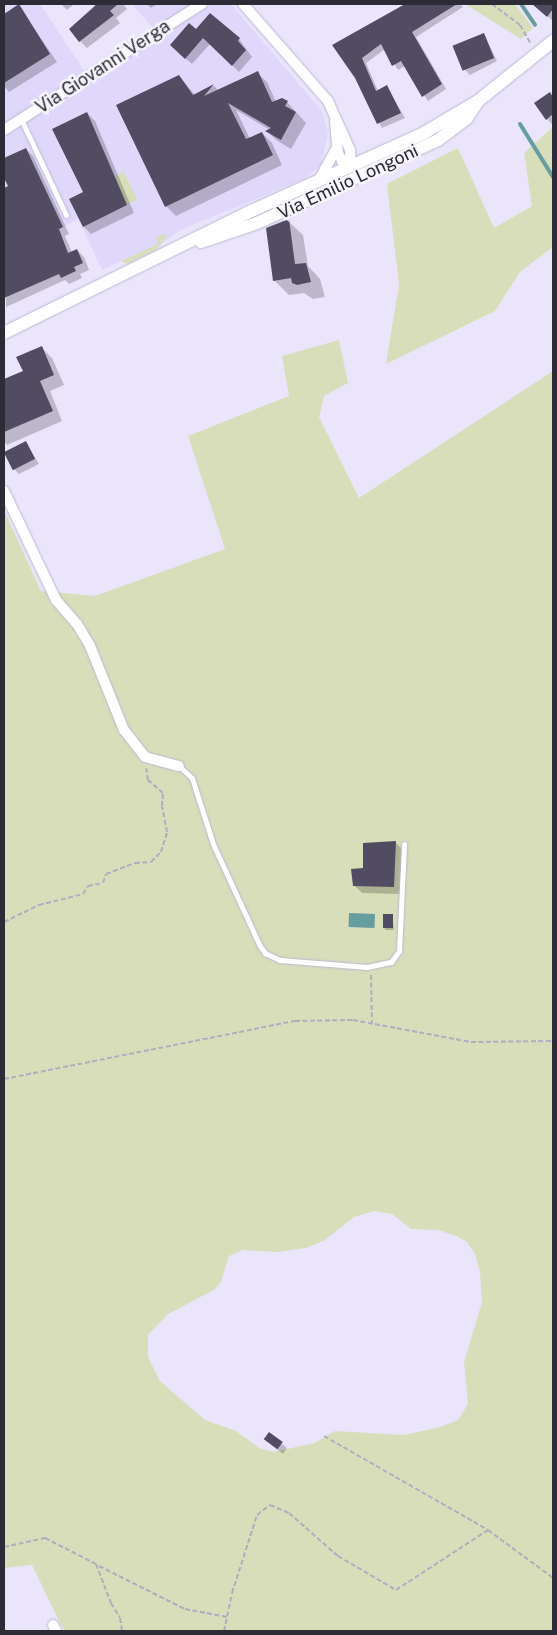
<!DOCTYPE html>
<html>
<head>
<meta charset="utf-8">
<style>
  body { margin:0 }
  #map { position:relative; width:557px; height:1635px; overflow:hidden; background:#ebe5fc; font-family:"Public Sans",sans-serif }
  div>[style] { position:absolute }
  .built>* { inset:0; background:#e0d8fb }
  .green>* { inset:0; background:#d9deba; transform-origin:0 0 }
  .water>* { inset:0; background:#669d9e; transform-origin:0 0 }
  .shadow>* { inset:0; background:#0003 }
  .stream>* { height:4px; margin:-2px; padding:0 2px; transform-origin:2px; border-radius:2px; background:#669d9e }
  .building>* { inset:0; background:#524c63; transform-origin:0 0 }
  .path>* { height:2px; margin-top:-1px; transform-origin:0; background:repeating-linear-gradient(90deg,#b1acc0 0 5px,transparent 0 7.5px) }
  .roads { filter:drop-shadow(0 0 1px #beb8d3) drop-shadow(0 0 1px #beb8d3) }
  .service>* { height:5px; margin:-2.5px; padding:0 2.5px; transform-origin:2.5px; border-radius:2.5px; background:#fff }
  .minor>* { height:10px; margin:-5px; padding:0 5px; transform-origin:5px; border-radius:5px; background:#fff }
  .tertiary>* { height:12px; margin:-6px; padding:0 6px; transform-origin:6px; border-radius:6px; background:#fff }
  span { translate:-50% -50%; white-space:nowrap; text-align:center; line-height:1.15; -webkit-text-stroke:5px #f7f5fb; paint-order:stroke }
  .street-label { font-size:18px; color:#2d2b35 }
  .frame { position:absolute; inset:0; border:5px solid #2d2b35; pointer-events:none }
</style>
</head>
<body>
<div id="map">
  <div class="built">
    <i style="clip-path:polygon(4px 4px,40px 4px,85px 72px,153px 28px,132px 4px,231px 4px,322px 111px,328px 133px,321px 165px,304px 179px,181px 230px,162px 243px,102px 270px,78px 219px,24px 248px,4px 205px)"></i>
  </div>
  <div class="green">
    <i style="clip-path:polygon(465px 4px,515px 4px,533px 28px,521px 39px)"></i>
    <i style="clip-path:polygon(553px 127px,553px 247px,520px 272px,495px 311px,386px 364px,399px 284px,387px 184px,458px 148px,494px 228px,532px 206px,524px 153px)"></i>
    <i style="left:124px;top:172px;width:31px;height:12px;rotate:65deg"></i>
    <i style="clip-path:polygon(164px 234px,166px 238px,156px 250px,127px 264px,121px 261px,158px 244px,156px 238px)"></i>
    <i style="clip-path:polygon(evenodd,339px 340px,348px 383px,324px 396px,319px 417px,359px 498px,553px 371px,553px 1631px,64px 1631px,32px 1565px,4px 1568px,4px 510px,41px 591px,95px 596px,225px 549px,188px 436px,289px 396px,282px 356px,339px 340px,374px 1211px,392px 1214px,411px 1229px,438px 1230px,456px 1236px,467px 1242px,475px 1254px,480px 1272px,482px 1302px,464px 1362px,468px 1404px,458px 1420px,440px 1427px,404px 1435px,335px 1431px,314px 1443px,274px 1452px,259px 1448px,236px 1431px,205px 1420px,160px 1381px,148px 1357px,148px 1335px,168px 1314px,214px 1290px,221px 1282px,229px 1256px,243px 1250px,278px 1252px,306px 1248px,325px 1240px,354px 1217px,374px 1211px)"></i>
  </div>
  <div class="water">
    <i style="left:349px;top:913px;width:26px;height:14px;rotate:2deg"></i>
  </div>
  <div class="shadow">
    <i style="clip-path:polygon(61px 4px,72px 4px,73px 5px,67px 10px)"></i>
    <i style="clip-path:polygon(95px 4px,123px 4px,127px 9px,116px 18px,120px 23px,87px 48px,80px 41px)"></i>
    <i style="clip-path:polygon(147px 4px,157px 4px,151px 8px)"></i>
    <i style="clip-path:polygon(409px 4px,460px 4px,463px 7px,416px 37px,446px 89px,428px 101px,405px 66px,398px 70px,385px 49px,366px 63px,378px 91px,387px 87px,405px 118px,382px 128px,356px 78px,334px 46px)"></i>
    <i style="clip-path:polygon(553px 4px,553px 21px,535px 5px,536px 4px)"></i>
    <i style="clip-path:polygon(19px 6px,57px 62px,9px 92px,4px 86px,4px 15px)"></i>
    <i style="clip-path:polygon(196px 30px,239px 39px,252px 57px,239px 72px,210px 44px,192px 64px,178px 52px)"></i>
    <i style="clip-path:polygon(484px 34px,497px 61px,470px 75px,465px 70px)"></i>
    <i style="clip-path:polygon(257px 73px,267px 82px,276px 102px,282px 99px,287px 102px,306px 123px,291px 149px,276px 140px,267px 131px,270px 130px,236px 110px,250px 139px,262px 133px,272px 143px,282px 165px,176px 216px,166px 206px,179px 76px,195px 95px,214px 86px,219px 91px)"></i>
    <i style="clip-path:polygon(549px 94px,553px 98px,552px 124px,547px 119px)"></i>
    <i style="clip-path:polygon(87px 113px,95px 121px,134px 213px,91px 234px,84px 227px)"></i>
    <i style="clip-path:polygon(26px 149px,33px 156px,69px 234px,65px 236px,72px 253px,77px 250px,84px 257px,89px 270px,80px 274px,82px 278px,69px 284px,65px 280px,6px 307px,4px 189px,9px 187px,4px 175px,4px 160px)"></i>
    <i style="clip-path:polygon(288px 221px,303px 235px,308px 266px,320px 279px,325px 297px,313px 299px,304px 293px,289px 295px,274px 280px)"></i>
    <i style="clip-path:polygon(42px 348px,52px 358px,64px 385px,50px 391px,62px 421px,7px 445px,4px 441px,4px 381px,24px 372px)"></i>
    <i style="clip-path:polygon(26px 443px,39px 464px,19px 474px,14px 469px)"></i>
    <i style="clip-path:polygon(395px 842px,403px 850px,401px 894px,362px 893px,354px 885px,364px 869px)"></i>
    <i style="clip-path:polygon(392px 915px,394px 930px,386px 930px,384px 928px)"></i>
    <i style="clip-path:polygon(269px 1433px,287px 1448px,283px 1454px,270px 1444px)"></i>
  </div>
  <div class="stream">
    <i style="left:521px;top:4px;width:25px;rotate:56deg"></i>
    <i style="left:520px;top:124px;width:62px;rotate:58.1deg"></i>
  </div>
  <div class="building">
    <i style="clip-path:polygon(19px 4px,50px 54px,4px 83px,4px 14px)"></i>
    <i style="clip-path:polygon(97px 4px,118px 4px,110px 11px,114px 15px,79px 42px,69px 29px)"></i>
    <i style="clip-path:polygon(405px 4px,457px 4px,412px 32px,442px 84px,422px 97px,401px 61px,392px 66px,381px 44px,362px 58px,376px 91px,387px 85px,401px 113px,377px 124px,355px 78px,332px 45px)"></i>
    <i style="clip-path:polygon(532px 4px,553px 4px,553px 9px,547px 17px)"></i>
    <i style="clip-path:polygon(210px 13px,240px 38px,238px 41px,246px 50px,232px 66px,203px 38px,185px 59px,170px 45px,189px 23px,196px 29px)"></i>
    <i style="left:484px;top:33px;width:27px;height:34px;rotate:68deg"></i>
    <i style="clip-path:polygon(258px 71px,272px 102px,282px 98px,288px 101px,285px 106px,296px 112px,281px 140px,265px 131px,271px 128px,228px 103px,246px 139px,262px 132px,273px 155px,165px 207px,116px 105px,179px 75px,193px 95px,214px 84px,204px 96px)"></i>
    <i style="clip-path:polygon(550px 92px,553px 97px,553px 114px,546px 120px,534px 103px)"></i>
    <i style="clip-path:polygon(87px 112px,127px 205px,83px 227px,69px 199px,83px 192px,52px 129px)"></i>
    <i style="clip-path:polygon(26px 148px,63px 227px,59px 229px,68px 253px,77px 249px,83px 263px,74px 267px,76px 271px,61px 278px,59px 274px,4px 298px,4px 188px,8px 186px,4px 178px,4px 158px)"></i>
    <i style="clip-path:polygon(289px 219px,295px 264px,306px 263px,311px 282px,297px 285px,292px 283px,291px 278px,273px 281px,266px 228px)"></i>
    <i style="clip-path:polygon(42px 346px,54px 375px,40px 381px,53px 411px,4px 432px,4px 379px,23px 371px,16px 357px)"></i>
    <i style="left:26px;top:441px;width:20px;height:25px;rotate:63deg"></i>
    <i style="clip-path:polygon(396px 841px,394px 887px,353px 886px,351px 869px,363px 868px,363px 843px)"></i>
    <i style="left:383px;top:914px;width:10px;height:14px"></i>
    <i style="left:269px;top:1432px;width:17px;height:9px;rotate:36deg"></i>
  </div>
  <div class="path">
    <i style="left:492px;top:4px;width:35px;rotate:37deg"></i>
    <i style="left:520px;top:25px;width:22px;rotate:60deg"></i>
    <i style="left:4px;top:922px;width:39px;rotate:-26deg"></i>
    <i style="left:39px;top:905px;width:45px;rotate:-14deg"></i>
    <i style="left:83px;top:894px;width:9px;rotate:-58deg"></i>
    <i style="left:88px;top:886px;width:15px;rotate:-11deg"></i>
    <i style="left:103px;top:883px;width:9px;rotate:-72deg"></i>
    <i style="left:106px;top:874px;width:31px;rotate:-21deg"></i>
    <i style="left:135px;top:863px;width:16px;rotate:-4deg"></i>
    <i style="left:151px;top:862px;width:14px;rotate:-45deg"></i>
    <i style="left:161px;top:852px;width:21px;rotate:-73deg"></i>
    <i style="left:167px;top:832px;width:26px;rotate:-101deg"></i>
    <i style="left:162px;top:806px;width:13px;rotate:-86deg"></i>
    <i style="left:163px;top:793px;width:20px;rotate:-139deg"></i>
    <i style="left:148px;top:780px;width:12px;rotate:-99deg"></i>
    <i style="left:371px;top:975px;width:47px;rotate:88.8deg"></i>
    <i style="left:4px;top:1079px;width:297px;rotate:-11.3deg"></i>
    <i style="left:295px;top:1021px;width:58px;rotate:-1deg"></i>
    <i style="left:353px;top:1020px;width:120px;rotate:10.6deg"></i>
    <i style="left:471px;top:1042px;width:82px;rotate:-0.7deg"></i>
    <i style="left:324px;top:1436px;width:189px;rotate:29.8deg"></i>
    <i style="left:4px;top:1547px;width:42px;rotate:-12.4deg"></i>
    <i style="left:45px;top:1538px;width:57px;rotate:27deg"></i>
    <i style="left:96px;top:1564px;width:42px;rotate:69deg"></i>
    <i style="left:111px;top:1603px;width:17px;rotate:59deg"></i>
    <i style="left:120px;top:1618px;width:13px;rotate:81deg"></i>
    <i style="left:99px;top:1566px;width:96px;rotate:26.6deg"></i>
    <i style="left:185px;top:1609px;width:43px;rotate:10.8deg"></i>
    <i style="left:224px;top:1631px;width:39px;rotate:-78deg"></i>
    <i style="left:232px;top:1593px;width:82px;rotate:-72.2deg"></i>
    <i style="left:257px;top:1515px;width:16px;rotate:-38deg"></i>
    <i style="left:270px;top:1505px;width:21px;rotate:23deg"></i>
    <i style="left:289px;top:1513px;width:65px;rotate:41.3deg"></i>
    <i style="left:338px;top:1556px;width:67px;rotate:30.4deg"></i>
    <i style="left:396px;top:1590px;width:110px;rotate:-33.1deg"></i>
    <i style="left:488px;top:1530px;width:81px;rotate:36.4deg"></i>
  </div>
  <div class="roads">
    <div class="service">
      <i style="left:21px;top:119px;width:106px;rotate:64.9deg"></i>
      <i style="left:179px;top:766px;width:18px;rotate:43deg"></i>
      <i style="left:192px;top:778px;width:69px;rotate:72.3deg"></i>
      <i style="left:213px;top:844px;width:112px;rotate:65.3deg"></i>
      <i style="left:260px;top:946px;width:9px;rotate:54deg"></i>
      <i style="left:265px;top:953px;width:17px;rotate:25deg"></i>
      <i style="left:280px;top:960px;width:87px;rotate:4.6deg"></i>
      <i style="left:367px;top:967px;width:25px;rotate:-12deg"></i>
      <i style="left:391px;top:962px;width:14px;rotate:-54deg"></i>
      <i style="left:399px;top:951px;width:107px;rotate:-87.3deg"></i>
    </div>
    <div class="minor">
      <i style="left:243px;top:4px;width:129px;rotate:48.8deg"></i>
      <i style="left:328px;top:101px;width:54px;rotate:65.8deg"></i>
      <i style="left:350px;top:150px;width:17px;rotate:87deg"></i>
      <i style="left:335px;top:121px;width:32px;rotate:85deg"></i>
      <i style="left:338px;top:153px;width:18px;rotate:63deg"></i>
      <i style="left:4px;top:130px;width:235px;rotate:-32.5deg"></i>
      <i style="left:319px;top:180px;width:35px;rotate:-61deg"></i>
      <i style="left:4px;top:491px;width:121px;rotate:64.5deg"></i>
      <i style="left:56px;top:600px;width:32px;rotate:49deg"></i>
      <i style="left:77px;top:624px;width:26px;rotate:59deg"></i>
      <i style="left:90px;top:646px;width:91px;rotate:68deg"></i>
      <i style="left:124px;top:730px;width:34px;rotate:52deg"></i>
      <i style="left:145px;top:757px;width:35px;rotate:15deg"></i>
      <i style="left:53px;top:1625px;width:7px;rotate:63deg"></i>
    </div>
    <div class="tertiary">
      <i style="left:201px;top:242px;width:59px;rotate:-18.7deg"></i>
      <i style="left:257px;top:223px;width:199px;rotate:-24.6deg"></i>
      <i style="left:438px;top:140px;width:36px;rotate:-37deg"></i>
      <i style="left:467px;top:118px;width:20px;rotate:-57deg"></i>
      <i style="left:4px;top:333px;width:271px;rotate:-26.3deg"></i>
      <i style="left:247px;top:213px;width:194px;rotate:-24.3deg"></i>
      <i style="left:424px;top:133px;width:63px;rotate:-30.7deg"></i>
      <i style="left:478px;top:101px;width:96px;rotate:-38.7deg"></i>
    </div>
  </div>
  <div class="street-label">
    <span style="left:103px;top:67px;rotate:-33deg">Via Giovanni Verga</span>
    <span style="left:348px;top:182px;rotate:-25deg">Via Emilio Longoni</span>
  </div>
  <div class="frame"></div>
</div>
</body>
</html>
